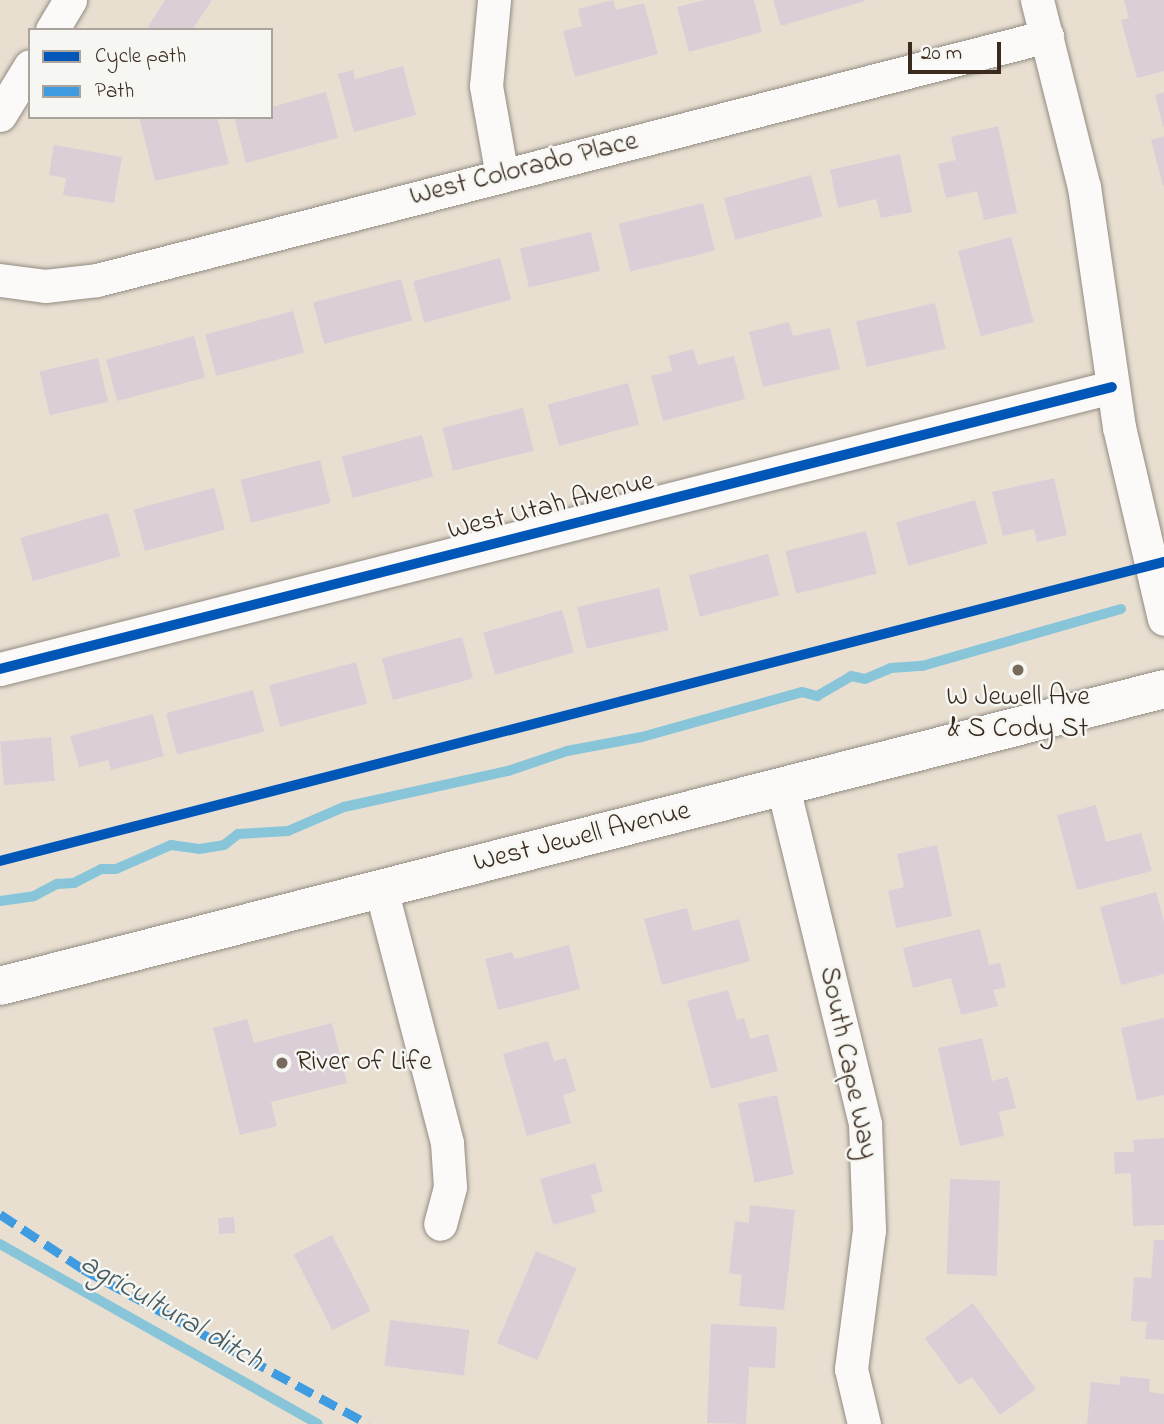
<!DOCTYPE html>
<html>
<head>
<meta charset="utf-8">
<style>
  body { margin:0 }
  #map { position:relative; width:1164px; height:1424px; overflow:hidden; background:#e8dfd1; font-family:"Indie Flower",sans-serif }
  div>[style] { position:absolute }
  .stream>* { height:10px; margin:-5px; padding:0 5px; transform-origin:5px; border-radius:5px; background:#89c5d9 }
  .building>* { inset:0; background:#dacfd6; transform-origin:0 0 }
  .roads { filter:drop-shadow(0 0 2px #928b82) drop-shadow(0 0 2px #928b82) }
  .street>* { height:33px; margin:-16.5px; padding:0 16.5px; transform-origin:16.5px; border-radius:16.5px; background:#fcfaf8 }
  .secondary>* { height:38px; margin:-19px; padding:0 19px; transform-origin:19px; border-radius:19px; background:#fcfaf8 }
  .quiet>* { height:9px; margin-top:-4.5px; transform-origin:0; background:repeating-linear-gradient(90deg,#3f9ce0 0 18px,transparent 0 27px) }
  .cycleway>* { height:10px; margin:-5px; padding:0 5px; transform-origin:5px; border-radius:5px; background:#0057b8 }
  .dots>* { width:19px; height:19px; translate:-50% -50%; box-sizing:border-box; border:4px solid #f6f6f2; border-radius:50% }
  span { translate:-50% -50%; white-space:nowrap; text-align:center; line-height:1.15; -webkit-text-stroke:5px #f6f6f2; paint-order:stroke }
  .street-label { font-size:28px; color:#3b2a1e }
  .poi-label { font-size:28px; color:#3b2a1e }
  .left { translate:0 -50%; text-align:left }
  .water-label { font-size:30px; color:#485c61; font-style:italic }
  .legend { position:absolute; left:28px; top:28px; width:245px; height:91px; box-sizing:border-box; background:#f6f6f2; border:2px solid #aba49d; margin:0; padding:9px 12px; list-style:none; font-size:21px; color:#3b2a1e }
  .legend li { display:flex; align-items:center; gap:14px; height:35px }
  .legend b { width:35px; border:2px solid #aba49d }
  .scale { position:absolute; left:908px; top:42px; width:93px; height:32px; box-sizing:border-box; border:4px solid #3b2a1e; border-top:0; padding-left:9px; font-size:21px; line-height:24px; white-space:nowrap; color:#3b2a1e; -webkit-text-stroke:5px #f6f6f2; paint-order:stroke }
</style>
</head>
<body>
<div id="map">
  <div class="stream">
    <i style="left:0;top:901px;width:34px;rotate:-8deg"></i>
    <i style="left:34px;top:896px;width:26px;rotate:-28deg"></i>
    <i style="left:57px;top:884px;width:17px;rotate:-3deg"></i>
    <i style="left:74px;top:883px;width:30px;rotate:-27deg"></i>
    <i style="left:101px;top:869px;width:15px"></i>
    <i style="left:116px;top:869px;width:60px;rotate:-23.6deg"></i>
    <i style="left:171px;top:845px;width:28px;rotate:8deg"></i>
    <i style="left:199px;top:849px;width:25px;rotate:-9deg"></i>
    <i style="left:224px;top:845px;width:18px;rotate:-38deg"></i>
    <i style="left:238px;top:834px;width:50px;rotate:-3.4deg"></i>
    <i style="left:288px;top:831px;width:61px;rotate:-23.2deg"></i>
    <i style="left:344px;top:807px;width:168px;rotate:-12.4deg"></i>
    <i style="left:508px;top:771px;width:62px;rotate:-18.7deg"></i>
    <i style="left:567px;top:751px;width:76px;rotate:-10.6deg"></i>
    <i style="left:642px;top:737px;width:166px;rotate:-15.7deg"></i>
    <i style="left:802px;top:692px;width:16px;rotate:15deg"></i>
    <i style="left:817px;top:696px;width:39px;rotate:-30deg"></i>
    <i style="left:851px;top:676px;width:14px;rotate:12deg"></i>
    <i style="left:865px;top:679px;width:28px;rotate:-23deg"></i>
    <i style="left:891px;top:668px;width:31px;rotate:-4deg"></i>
    <i style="left:922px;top:666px;width:207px;rotate:-16deg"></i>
    <i style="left:0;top:1244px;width:365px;rotate:29.5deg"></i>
  </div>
  <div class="building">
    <i style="clip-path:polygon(165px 0,212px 0,192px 30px,146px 30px)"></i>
    <i style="clip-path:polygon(613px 0,616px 10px,644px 3px,658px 54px,575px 77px,563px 31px,582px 26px,578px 9px)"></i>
    <i style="clip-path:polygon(705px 0,754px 0,762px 32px,689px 52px,677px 7px)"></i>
    <i style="clip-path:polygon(773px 0,865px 0,865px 1px,781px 26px)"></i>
    <i style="clip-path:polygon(1124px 0,1164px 0,1164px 71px,1137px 78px,1121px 20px,1129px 18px)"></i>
    <i style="clip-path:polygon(403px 66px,416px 115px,354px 132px,338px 74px,353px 70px,355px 79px)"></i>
    <i style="clip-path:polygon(326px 92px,338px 138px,246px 163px,234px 117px,271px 117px,271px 107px)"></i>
    <i style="clip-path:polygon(1164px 92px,1164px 126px,1163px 127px,1155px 95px)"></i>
    <i style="clip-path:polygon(139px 117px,217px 117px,229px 164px,155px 181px)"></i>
    <i style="clip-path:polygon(998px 126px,1017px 213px,984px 220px,977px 191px,946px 198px,938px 164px,956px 160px,951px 137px)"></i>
    <i style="clip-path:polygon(1164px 136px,1164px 185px,1163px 186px,1151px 140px)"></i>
    <i style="clip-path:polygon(54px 145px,122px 157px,114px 203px,63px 195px,66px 178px,49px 175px)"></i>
    <i style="clip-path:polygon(900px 154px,912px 212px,881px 218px,876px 199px,838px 208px,830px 170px)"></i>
    <i style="left:811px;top:175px;width:43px;height:90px;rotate:75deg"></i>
    <i style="left:703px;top:203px;width:49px;height:87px;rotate:76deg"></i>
    <i style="left:591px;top:232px;width:40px;height:73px;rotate:77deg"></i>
    <i style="left:1011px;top:237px;width:88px;height:55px;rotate:75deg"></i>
    <i style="left:500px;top:258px;width:43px;height:90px;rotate:75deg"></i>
    <i style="left:401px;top:279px;width:43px;height:91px;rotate:75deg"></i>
    <i style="left:935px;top:303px;width:47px;height:81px;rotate:77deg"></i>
    <i style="left:293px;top:311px;width:43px;height:91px;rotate:75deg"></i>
    <i style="clip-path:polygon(789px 322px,793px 336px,830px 328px,840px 369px,763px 387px,749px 332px)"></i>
    <i style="left:194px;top:336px;width:43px;height:91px;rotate:75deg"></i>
    <i style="clip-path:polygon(693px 349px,698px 365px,734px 356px,745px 399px,663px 421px,651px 376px,672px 371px,668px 356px)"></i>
    <i style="left:98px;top:358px;width:45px;height:60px;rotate:77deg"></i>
    <i style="left:628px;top:383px;width:43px;height:83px;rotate:75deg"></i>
    <i style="left:523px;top:408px;width:44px;height:83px;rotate:76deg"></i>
    <i style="left:422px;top:435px;width:43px;height:83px;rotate:75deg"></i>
    <i style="left:320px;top:460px;width:44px;height:82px;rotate:76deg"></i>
    <i style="clip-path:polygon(1054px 478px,1067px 535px,1037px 542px,1034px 529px,1003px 536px,992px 492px)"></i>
    <i style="left:214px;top:488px;width:43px;height:83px;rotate:75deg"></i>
    <i style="left:975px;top:500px;width:45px;height:82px;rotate:74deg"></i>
    <i style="left:108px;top:513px;width:45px;height:91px;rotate:74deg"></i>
    <i style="left:866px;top:531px;width:44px;height:83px;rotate:76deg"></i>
    <i style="left:768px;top:554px;width:43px;height:82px;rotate:75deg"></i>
    <i style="left:659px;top:588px;width:43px;height:84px;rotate:77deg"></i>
    <i style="left:562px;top:610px;width:44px;height:82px;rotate:74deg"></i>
    <i style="left:462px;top:637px;width:43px;height:83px;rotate:75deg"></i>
    <i style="left:356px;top:662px;width:43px;height:90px;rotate:75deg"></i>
    <i style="left:253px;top:690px;width:43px;height:90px;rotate:75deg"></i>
    <i style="clip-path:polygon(153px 714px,164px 756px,111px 770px,108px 760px,79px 767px,70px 736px)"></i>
    <i style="left:51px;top:737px;width:44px;height:51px;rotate:85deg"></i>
    <i style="clip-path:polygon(1096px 805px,1106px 842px,1141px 833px,1152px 871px,1077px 890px,1057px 815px)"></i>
    <i style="clip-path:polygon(937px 845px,952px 916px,896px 928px,888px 891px,904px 887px,897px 854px)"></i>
    <i style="clip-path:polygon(1156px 892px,1164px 922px,1164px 974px,1121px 985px,1100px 907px)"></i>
    <i style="clip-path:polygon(687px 908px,693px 931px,739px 919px,750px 961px,662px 985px,644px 919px)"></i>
    <i style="clip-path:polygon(980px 929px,989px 965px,1000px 963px,1006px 987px,993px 990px,998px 1006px,961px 1015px,951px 978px,913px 988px,903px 948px)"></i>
    <i style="clip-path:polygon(569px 945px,580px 989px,498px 1010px,485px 959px,512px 952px,515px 959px)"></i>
    <i style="clip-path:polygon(728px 990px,737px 1020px,744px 1018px,750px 1039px,768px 1034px,778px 1071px,711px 1089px,687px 1001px)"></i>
    <i style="clip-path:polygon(1164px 1018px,1164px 1095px,1137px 1101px,1121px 1028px)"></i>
    <i style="clip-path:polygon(247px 1019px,254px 1043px,332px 1023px,347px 1083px,271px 1102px,277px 1126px,240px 1135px,213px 1028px)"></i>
    <i style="clip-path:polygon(982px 1038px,992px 1081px,1008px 1077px,1016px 1108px,999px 1112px,1004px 1136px,960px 1146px,938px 1048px)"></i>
    <i style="clip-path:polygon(548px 1041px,554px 1061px,566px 1058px,576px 1091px,563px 1095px,571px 1123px,527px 1136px,503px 1054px)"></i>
    <i style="left:777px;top:1095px;width:81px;height:40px;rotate:78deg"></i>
    <i style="clip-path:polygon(1164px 1138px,1164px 1225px,1133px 1226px,1131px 1173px,1115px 1174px,1114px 1152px,1134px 1152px,1133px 1140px)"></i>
    <i style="clip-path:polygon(595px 1163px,603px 1191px,591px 1195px,596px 1212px,553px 1225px,540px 1179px)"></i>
    <i style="left:950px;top:1179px;width:50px;height:95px;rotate:2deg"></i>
    <i style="clip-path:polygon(750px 1205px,795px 1210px,784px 1310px,739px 1306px,742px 1275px,729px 1273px,735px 1221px,749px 1223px)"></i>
    <i style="left:234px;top:1217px;width:16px;height:16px;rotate:86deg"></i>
    <i style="left:332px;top:1235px;width:85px;height:43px;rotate:63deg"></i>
    <i style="clip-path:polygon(1154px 1240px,1164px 1240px,1164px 1340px,1145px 1339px,1147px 1322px,1131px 1321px,1134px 1277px,1151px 1278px)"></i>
    <i style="left:536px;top:1251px;width:44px;height:100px;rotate:23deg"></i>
    <i style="clip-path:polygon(973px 1303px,1036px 1389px,1000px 1415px,972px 1377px,959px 1385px,925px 1338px)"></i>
    <i style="left:390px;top:1320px;width:80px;height:46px;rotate:7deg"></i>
    <i style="clip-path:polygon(711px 1324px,777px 1327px,775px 1368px,749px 1367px,746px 1424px,707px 1423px)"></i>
    <i style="clip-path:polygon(1120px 1376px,1150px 1379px,1149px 1392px,1164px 1394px,1164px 1424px,1087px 1424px,1091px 1382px,1120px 1385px)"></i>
  </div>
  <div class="roads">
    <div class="street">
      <i style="left:494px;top:0;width:86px;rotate:95.3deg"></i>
      <i style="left:486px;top:86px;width:91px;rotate:79.9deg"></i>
      <i style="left:1037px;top:0;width:193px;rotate:75.9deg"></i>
      <i style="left:1084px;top:187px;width:243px;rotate:81.7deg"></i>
      <i style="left:1119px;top:427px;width:197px;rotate:76.8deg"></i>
      <i style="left:52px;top:30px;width:35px;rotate:-59deg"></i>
      <i style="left:0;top:115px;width:57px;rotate:-58.5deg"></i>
      <i style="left:0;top:280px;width:45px;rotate:7.6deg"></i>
      <i style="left:45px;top:286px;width:52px;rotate:-6.6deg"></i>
      <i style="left:97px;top:280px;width:981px;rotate:-14.4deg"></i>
      <i style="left:0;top:669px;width:1147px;rotate:-14.23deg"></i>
      <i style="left:783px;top:787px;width:347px;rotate:76.3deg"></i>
      <i style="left:865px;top:1124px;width:106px;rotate:87.8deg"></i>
      <i style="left:869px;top:1230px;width:140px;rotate:97.4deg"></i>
      <i style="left:851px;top:1369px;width:57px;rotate:76.7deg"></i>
      <i style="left:381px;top:889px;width:262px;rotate:75.4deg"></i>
      <i style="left:447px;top:1143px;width:44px;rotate:86.1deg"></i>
      <i style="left:450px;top:1187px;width:38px;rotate:105deg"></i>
    </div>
    <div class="secondary">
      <i style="left:0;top:986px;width:1201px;rotate:-14.31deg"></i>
    </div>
  </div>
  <div class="quiet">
    <i style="left:0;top:1214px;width:100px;rotate:33.5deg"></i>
    <i style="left:83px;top:1269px;width:324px;rotate:28.5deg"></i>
  </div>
  <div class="cycleway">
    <i style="left:0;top:669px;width:1147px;rotate:-14.23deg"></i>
    <i style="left:0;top:861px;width:1202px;rotate:-14.41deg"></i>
  </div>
  <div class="dots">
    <i style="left:1018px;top:670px;background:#78695d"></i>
    <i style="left:282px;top:1063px;background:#78695d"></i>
  </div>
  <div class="street-label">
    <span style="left:524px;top:170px;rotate:-14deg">West Colorado Place</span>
    <span style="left:551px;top:507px;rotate:-14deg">West Utah Avenue</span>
    <span style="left:582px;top:838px;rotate:-14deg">West Jewell Avenue</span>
    <span style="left:847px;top:1063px;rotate:78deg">South Cape Way</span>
  </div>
  <div class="poi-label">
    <span style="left:1018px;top:714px">W Jewell Ave<br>&amp; S Cody St</span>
    <span class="left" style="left:296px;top:1063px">River of Life</span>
  </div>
  <div class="water-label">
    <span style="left:171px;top:1313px;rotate:30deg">agricultural ditch</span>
  </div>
  <ul class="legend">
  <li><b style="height:9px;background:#0057b8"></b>Cycle path</li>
  <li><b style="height:9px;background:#3f9ce0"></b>Path</li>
  </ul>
  <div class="scale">20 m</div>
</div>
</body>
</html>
